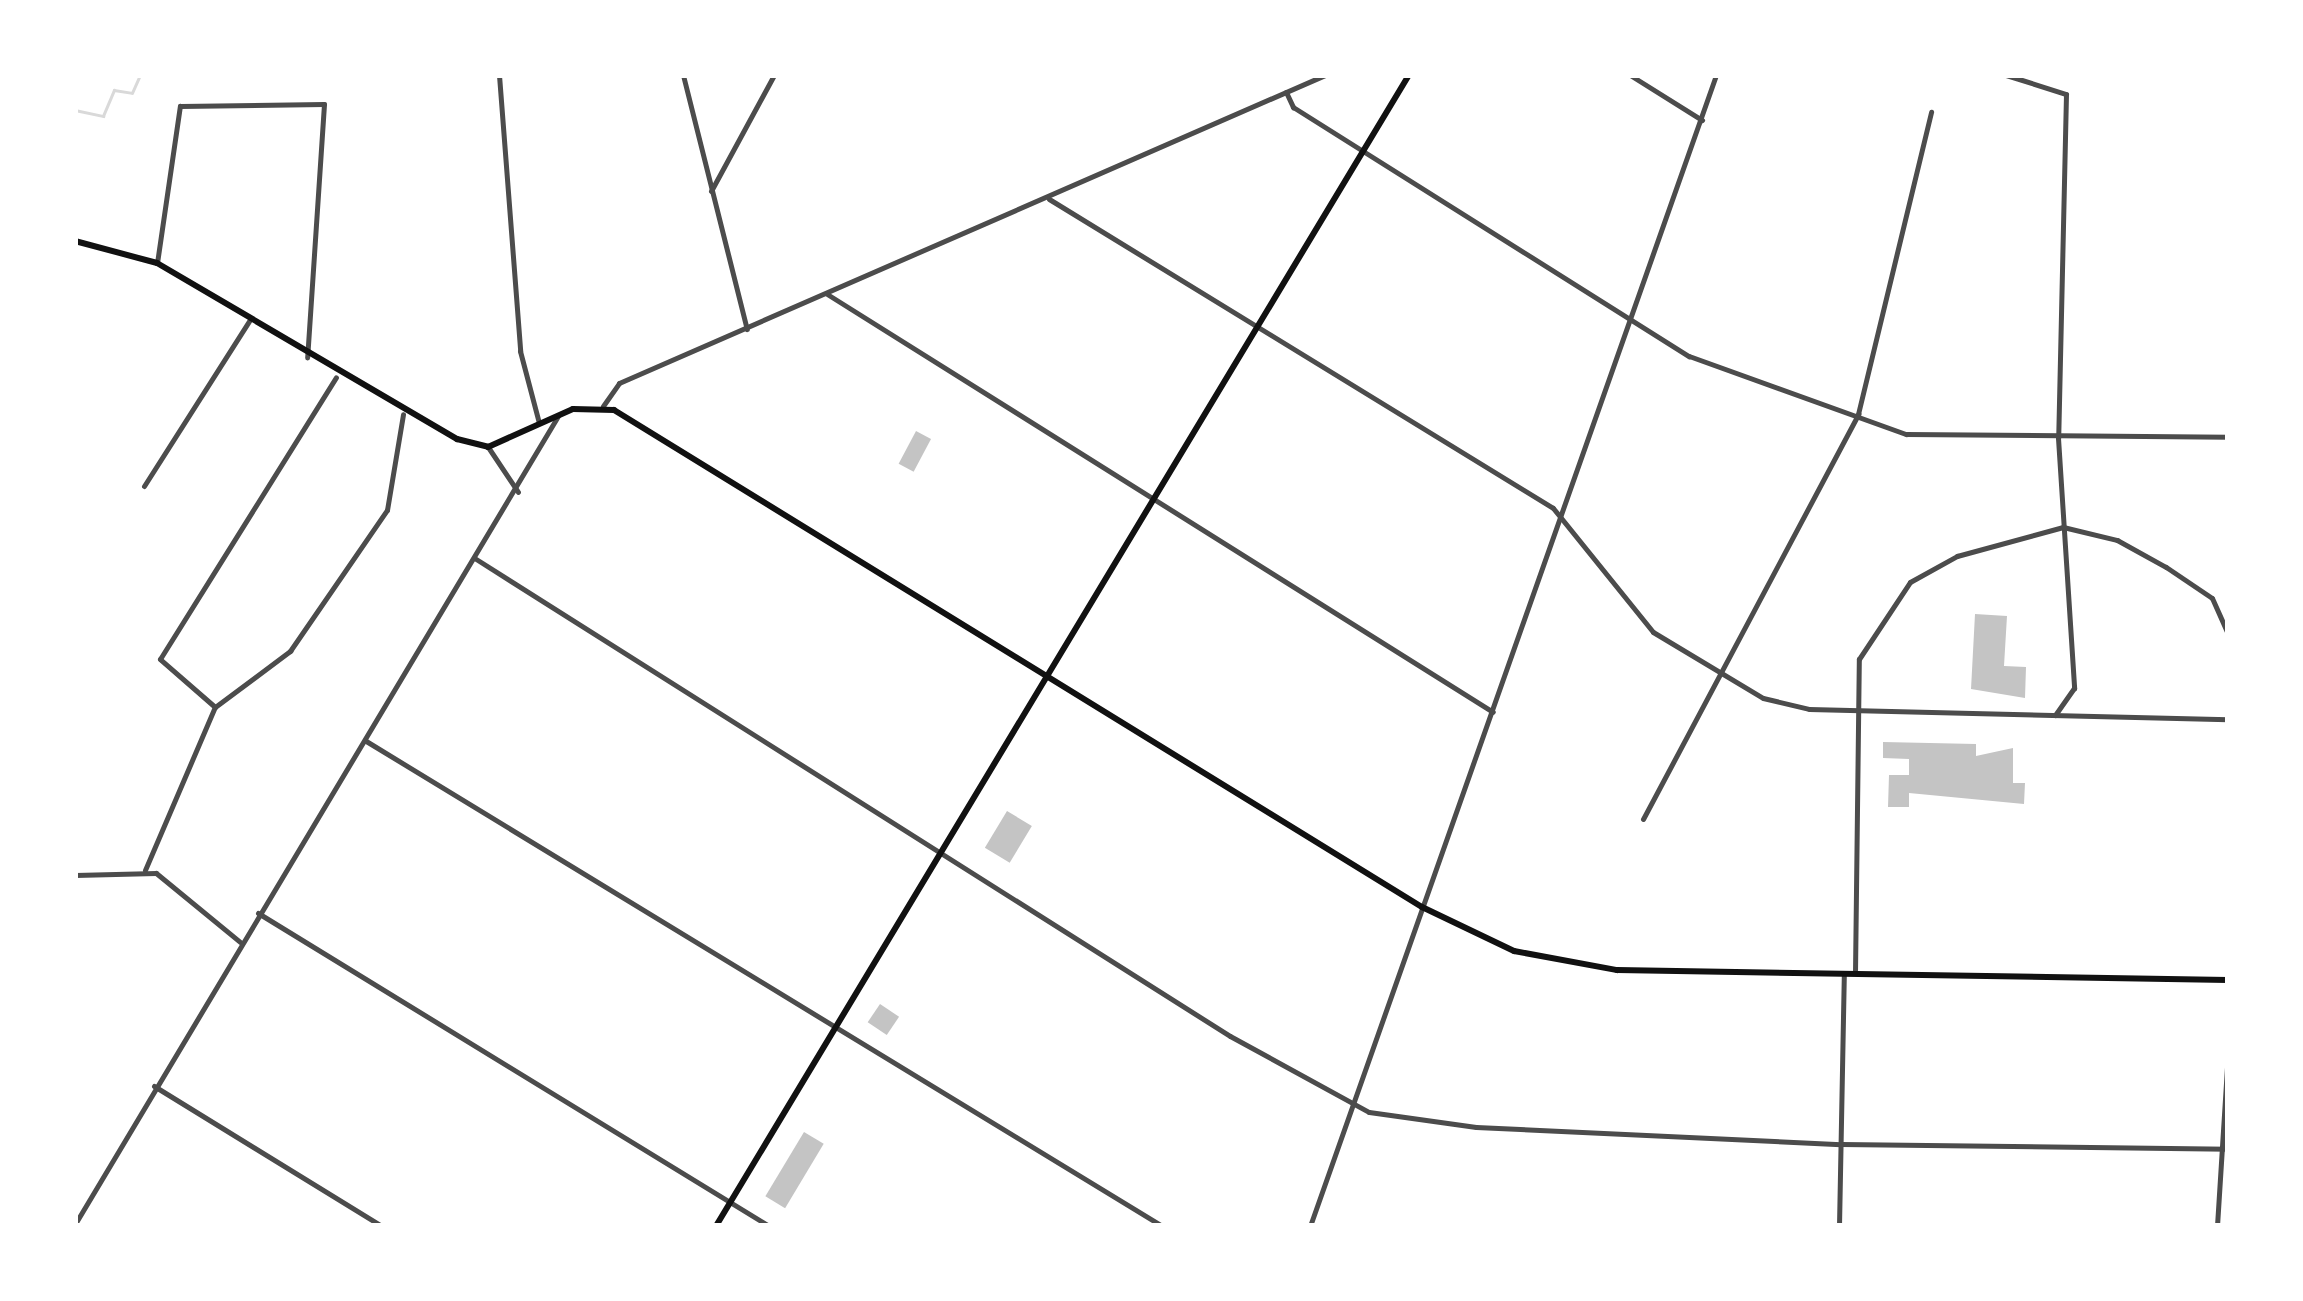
<!DOCTYPE html>
<html>
<head>
<meta charset="utf-8">
<style>
  body { margin:0 }
  #map { position:relative; width:2303px; height:1301px; overflow:hidden; background:#fff; font-family:"Roboto Condensed",sans-serif }
  div>[style] { position:absolute }
  .stream>* { height:2.5px; margin:-1.25px; padding:0 1.25px; transform-origin:1.25px; border-radius:1.25px; background:#d9d9d9 }
  .building>* { inset:0; background:#c4c4c4; transform-origin:0 0 }
  .minor>* { height:5px; margin:-2.5px; padding:0 2.5px; transform-origin:2.5px; border-radius:2.5px; background:#4c4c4c }
  .secondary>* { height:6px; margin:-3px; padding:0 3px; transform-origin:3px; border-radius:3px; background:#111 }
  span { translate:-50% -50%; white-space:nowrap; text-align:center; line-height:1.15; -webkit-text-stroke:8px #fff; paint-order:stroke }
  .frame { position:absolute; inset:0; border:78px solid #fff; pointer-events:none }
</style>
</head>
<body>
<div id="map">
  <div class="stream">
    <i style="left:75px;top:110px;width:29px;rotate:12deg"></i>
    <i style="left:103px;top:116px;width:28px;rotate:-67deg"></i>
    <i style="left:114px;top:90px;width:18px;rotate:9deg"></i>
    <i style="left:132px;top:93px;width:20px;rotate:-66deg"></i>
  </div>
  <div class="building">
    <i style="left:916px;top:431px;width:17px;height:37px;rotate:28deg"></i>
    <i style="clip-path:polygon(1975px 614px,2007px 616px,2004px 666px,2026px 667px,2025px 698px,1971px 689px)"></i>
    <i style="clip-path:polygon(1883px 742px,1976px 744px,1976px 756px,2013px 748px,2013px 783px,2025px 783px,2024px 804px,1909px 793px,1909px 807px,1888px 807px,1889px 775px,1909px 775px,1909px 759px,1883px 758px)"></i>
    <i style="left:1007px;top:811px;width:29px;height:43px;rotate:31deg"></i>
    <i style="left:880px;top:1004px;width:23px;height:22px;rotate:34deg"></i>
    <i style="left:804px;top:1132px;width:23px;height:75px;rotate:31deg"></i>
  </div>
  <div class="minor">
    <i style="left:499px;top:75px;width:277px;rotate:85.6deg"></i>
    <i style="left:520px;top:351px;width:74px;rotate:75.2deg"></i>
    <i style="left:683px;top:75px;width:262px;rotate:75.9deg"></i>
    <i style="left:1630px;top:75px;width:85px;rotate:32deg"></i>
    <i style="left:2006px;top:75px;width:63px;rotate:17.6deg"></i>
    <i style="left:2066px;top:94px;width:344px;rotate:91.3deg"></i>
    <i style="left:2058px;top:438px;width:251px;rotate:86.3deg"></i>
    <i style="left:2074px;top:688px;width:33px;rotate:125deg"></i>
    <i style="left:1286px;top:92px;width:17px;rotate:65deg"></i>
    <i style="left:1293px;top:107px;width:468px;rotate:32.2deg"></i>
    <i style="left:1689px;top:356px;width:231px;rotate:19.8deg"></i>
    <i style="left:1906px;top:434px;width:322px;rotate:0.5deg"></i>
    <i style="left:711px;top:191px;width:132px;rotate:-61.5deg"></i>
    <i style="left:1049px;top:199px;width:591px;rotate:31.51deg"></i>
    <i style="left:1553px;top:508px;width:159px;rotate:51.1deg"></i>
    <i style="left:1653px;top:632px;width:128px;rotate:31deg"></i>
    <i style="left:1763px;top:698px;width:47px;rotate:13.4deg"></i>
    <i style="left:1809px;top:709px;width:419px;rotate:1.4deg"></i>
    <i style="left:157px;top:263px;width:159px;rotate:-81.7deg"></i>
    <i style="left:180px;top:106px;width:144px;rotate:-0.8deg"></i>
    <i style="left:324px;top:104px;width:254px;rotate:93.8deg"></i>
    <i style="left:827px;top:294px;width:786px;rotate:32.11deg"></i>
    <i style="left:603px;top:406px;width:28px;rotate:-55deg"></i>
    <i style="left:619px;top:383px;width:770px;rotate:-23.57deg"></i>
    <i style="left:488px;top:447px;width:54px;rotate:56.3deg"></i>
    <i style="left:144px;top:486px;width:196px;rotate:-57.5deg"></i>
    <i style="left:476px;top:559px;width:892px;rotate:32.32deg"></i>
    <i style="left:1230px;top:1036px;width:158px;rotate:28.7deg"></i>
    <i style="left:1369px;top:1112px;width:108px;rotate:8deg"></i>
    <i style="left:1476px;top:1127px;width:365px;rotate:2.7deg"></i>
    <i style="left:1841px;top:1144px;width:387px;rotate:0.7deg"></i>
    <i style="left:215px;top:707px;width:73px;rotate:-138.9deg"></i>
    <i style="left:160px;top:659px;width:332px;rotate:-58deg"></i>
    <i style="left:366px;top:741px;width:932px;rotate:31.35deg"></i>
    <i style="left:1643px;top:819px;width:459px;rotate:-62deg"></i>
    <i style="left:1858px;top:414px;width:311px;rotate:-76.4deg"></i>
    <i style="left:145px;top:870px;width:177px;rotate:-66.8deg"></i>
    <i style="left:215px;top:707px;width:94px;rotate:-36.7deg"></i>
    <i style="left:290px;top:651px;width:171px;rotate:-55.5deg"></i>
    <i style="left:387px;top:510px;width:97px;rotate:-80.5deg"></i>
    <i style="left:75px;top:875px;width:81px;rotate:-1.4deg"></i>
    <i style="left:156px;top:873px;width:109px;rotate:39.4deg"></i>
    <i style="left:258px;top:913px;width:599px;rotate:31.49deg"></i>
    <i style="left:1855px;top:973px;width:314px;rotate:-89.3deg"></i>
    <i style="left:1859px;top:659px;width:92px;rotate:-56.5deg"></i>
    <i style="left:1910px;top:582px;width:54px;rotate:-29deg"></i>
    <i style="left:1957px;top:556px;width:110px;rotate:-15.3deg"></i>
    <i style="left:2063px;top:527px;width:56px;rotate:13.5deg"></i>
    <i style="left:2117px;top:540px;width:56px;rotate:28.9deg"></i>
    <i style="left:2166px;top:567px;width:55px;rotate:34deg"></i>
    <i style="left:2212px;top:598px;width:39px;rotate:66deg"></i>
    <i style="left:154px;top:1086px;width:268px;rotate:31.6deg"></i>
    <i style="left:75px;top:1224px;width:941px;rotate:-59.13deg"></i>
    <i style="left:1310px;top:1226px;width:1221px;rotate:-70.57deg"></i>
    <i style="left:1839px;top:1226px;width:251px;rotate:-88.9deg"></i>
    <i style="left:2217px;top:1226px;width:177px;rotate:-86.4deg"></i>
  </div>
  <div class="secondary">
    <i style="left:75px;top:241px;width:85px;rotate:15deg"></i>
    <i style="left:157px;top:263px;width:348px;rotate:30.4deg"></i>
    <i style="left:457px;top:439px;width:32px;rotate:14deg"></i>
    <i style="left:488px;top:447px;width:93px;rotate:-24.1deg"></i>
    <i style="left:573px;top:409px;width:41px;rotate:1.4deg"></i>
    <i style="left:614px;top:410px;width:949px;rotate:31.6deg"></i>
    <i style="left:1422px;top:907px;width:102px;rotate:25.6deg"></i>
    <i style="left:1514px;top:951px;width:105px;rotate:10.5deg"></i>
    <i style="left:1617px;top:970px;width:611px;rotate:0.94deg"></i>
    <i style="left:716px;top:1226px;width:1344px;rotate:-58.95deg"></i>
  </div>
  <div class="frame"></div>
</div>
</body>
</html>
